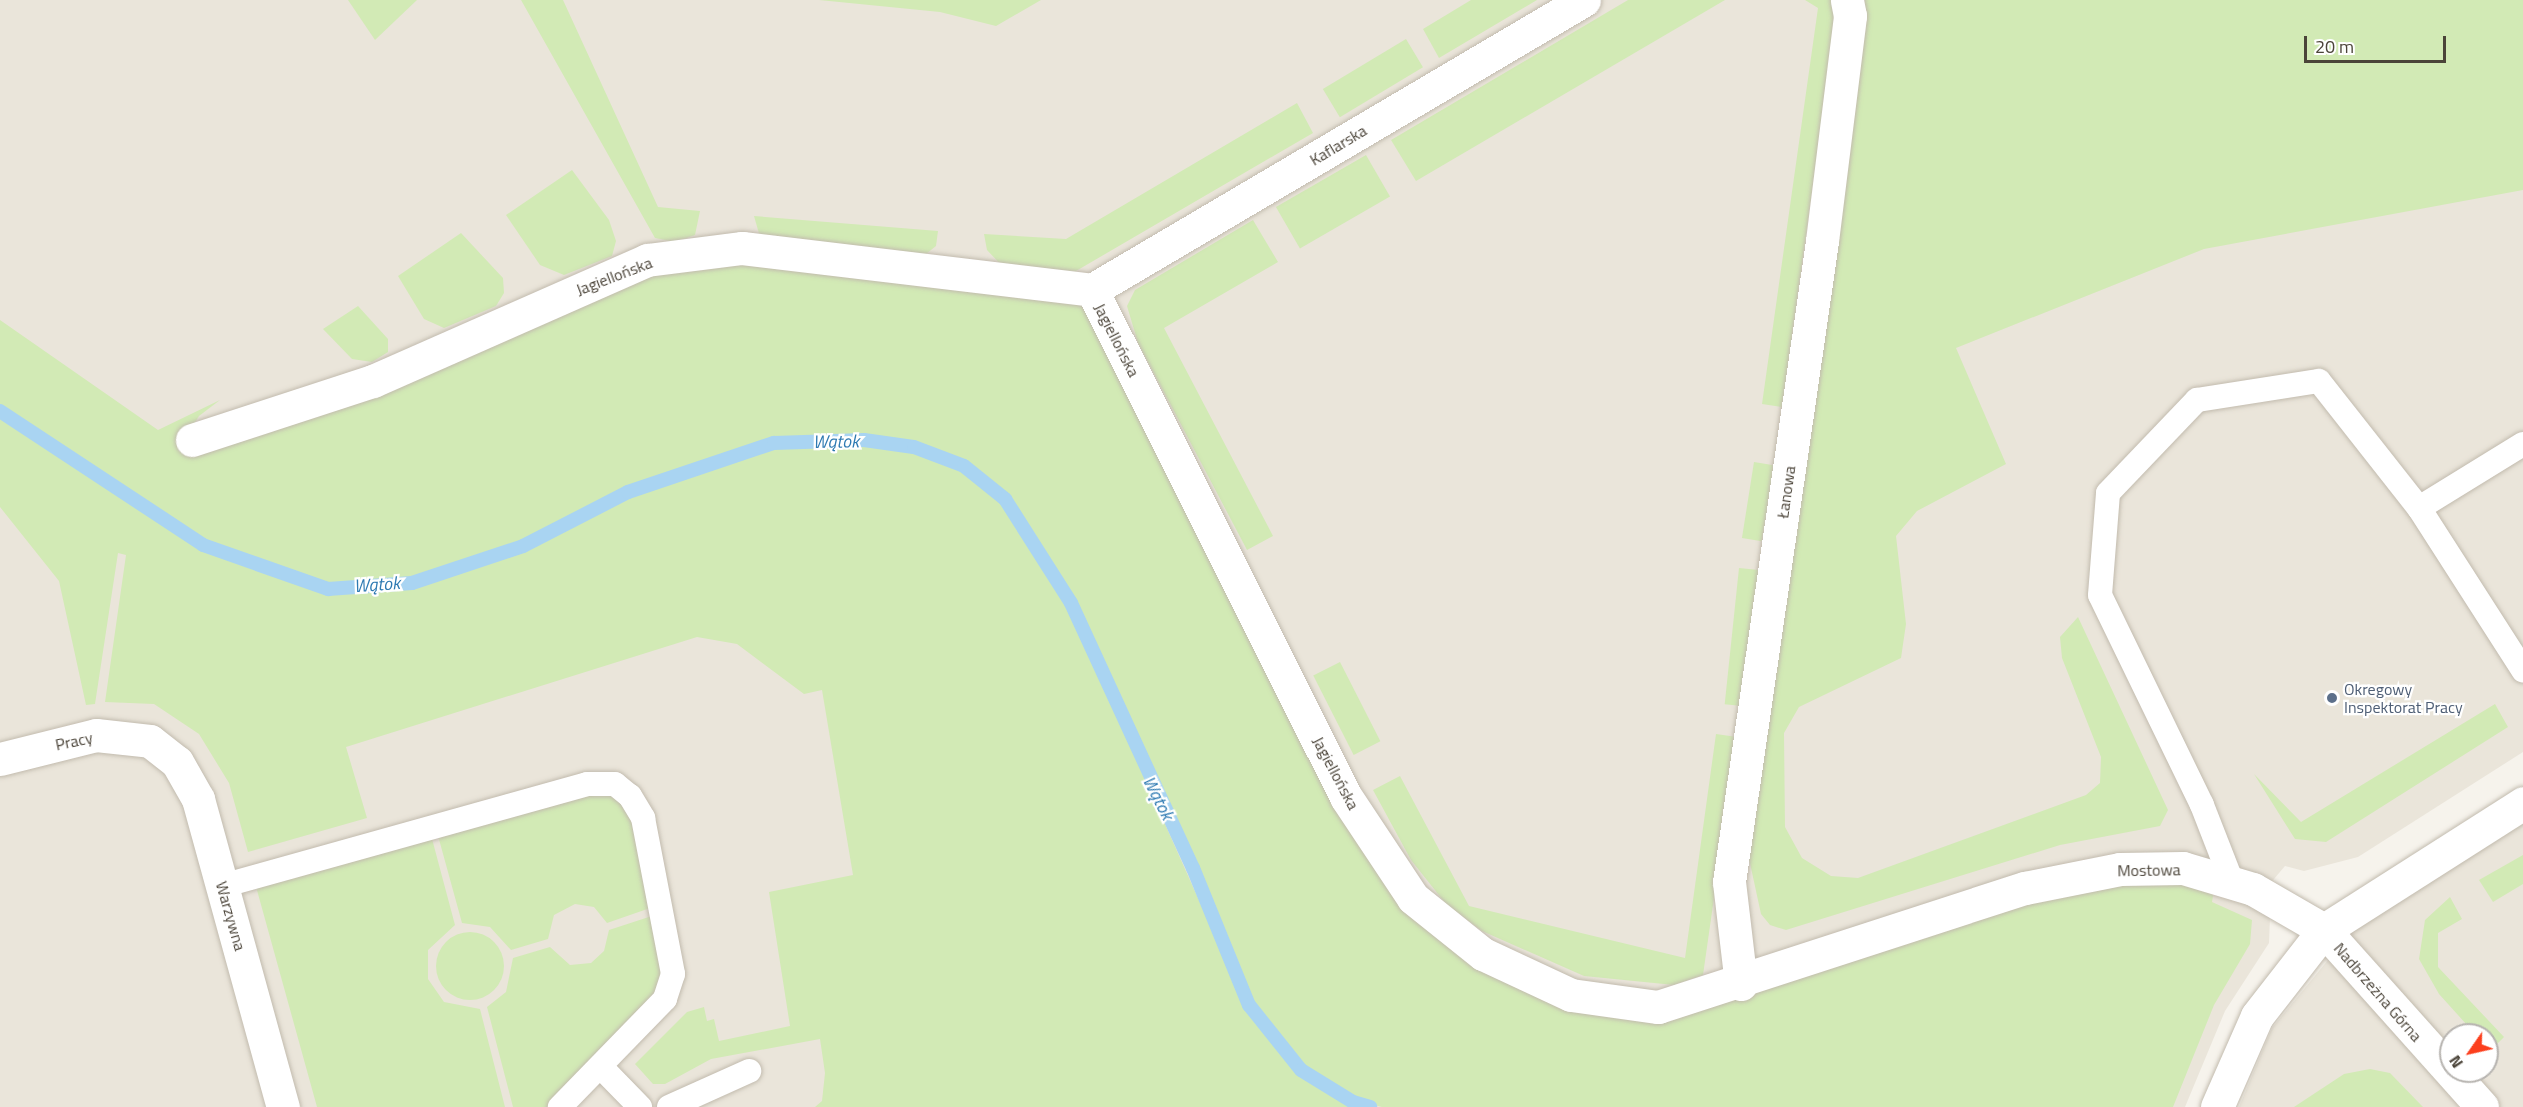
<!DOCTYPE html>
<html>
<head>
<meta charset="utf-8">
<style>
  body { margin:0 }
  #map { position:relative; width:2523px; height:1107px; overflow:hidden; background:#f6f3ec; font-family:"Titillium Web",sans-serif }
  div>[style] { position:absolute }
  .residential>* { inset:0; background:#eae5da }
  .green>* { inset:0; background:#d2eab5; transform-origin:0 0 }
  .round { border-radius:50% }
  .stream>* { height:14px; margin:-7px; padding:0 7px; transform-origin:7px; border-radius:7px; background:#a9d4f2 }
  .roads { filter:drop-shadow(0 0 2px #c2bbae) drop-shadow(0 0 2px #c2bbae) }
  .service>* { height:24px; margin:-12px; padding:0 12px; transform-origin:12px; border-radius:12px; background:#fff }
  .minor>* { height:33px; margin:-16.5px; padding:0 16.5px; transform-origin:16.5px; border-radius:16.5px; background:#fff }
  .tertiary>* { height:33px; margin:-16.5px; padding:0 16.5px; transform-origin:16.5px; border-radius:16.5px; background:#fff }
  .dots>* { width:16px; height:16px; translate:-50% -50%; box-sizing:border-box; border:3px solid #fff; border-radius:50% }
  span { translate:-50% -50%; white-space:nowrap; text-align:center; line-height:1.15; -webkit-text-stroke:4.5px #fff; paint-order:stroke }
  .street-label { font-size:16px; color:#4b4439 }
  .service-label { font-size:16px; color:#4e5e75 }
  .left { translate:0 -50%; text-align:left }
  .water-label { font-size:18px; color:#2e7ab2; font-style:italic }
  .north { position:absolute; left:2439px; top:1023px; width:60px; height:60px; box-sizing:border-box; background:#fff; border:2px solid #b7b4b0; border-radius:50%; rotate:236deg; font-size:16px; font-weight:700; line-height:24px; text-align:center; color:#4b4439 }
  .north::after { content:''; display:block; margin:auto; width:21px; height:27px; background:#fc3f1d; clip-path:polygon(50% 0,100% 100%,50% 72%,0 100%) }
  .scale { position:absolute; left:2304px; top:36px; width:142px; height:27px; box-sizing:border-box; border:3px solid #4b4439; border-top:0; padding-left:8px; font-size:18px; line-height:21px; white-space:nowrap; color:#4b4439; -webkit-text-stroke:4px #fff; paint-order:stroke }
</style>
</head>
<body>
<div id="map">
  <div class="residential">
    <i style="clip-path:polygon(0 0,2523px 0,2523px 752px,2358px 857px,2304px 871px,2285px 866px,2257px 899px,2270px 916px,2269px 943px,2225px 1011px,2185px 1107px,0 1107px)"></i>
    <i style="clip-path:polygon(evenodd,2523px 821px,2523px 1107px,2239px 1107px,2272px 1028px,2352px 931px,2523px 821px,2451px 1035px,2487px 1035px,2487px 1071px,2451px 1071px,2451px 1035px)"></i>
  </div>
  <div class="green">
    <i style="clip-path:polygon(348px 0,417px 0,375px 40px)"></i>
    <i style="clip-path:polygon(521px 0,563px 0,658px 207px,700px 211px,695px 235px,675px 242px,655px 238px)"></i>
    <i style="clip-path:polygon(819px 0,1041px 0,996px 26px,940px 12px)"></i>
    <i style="clip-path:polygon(1471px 0,1537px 0,1439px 58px,1423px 29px)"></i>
    <i style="clip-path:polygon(1628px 0,1725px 0,1416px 181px,1391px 140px)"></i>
    <i style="clip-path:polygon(1805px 0,1837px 0,1837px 12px,1782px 407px,1762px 404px,1818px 8px)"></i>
    <i style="clip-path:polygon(1865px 0,2523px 0,2523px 190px,2204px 249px,1956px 348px,2006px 464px,1917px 511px,1896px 536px,1906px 624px,1901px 658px,1799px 707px,1784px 733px,1785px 827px,1802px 858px,1831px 876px,1858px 878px,2086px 795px,2100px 783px,2101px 757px,2062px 658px,2060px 637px,2078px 617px,2168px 810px,2160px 826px,2060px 845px,1786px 930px,1770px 925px,1761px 914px,1748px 854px)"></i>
    <i style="left:1406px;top:39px;width:33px;height:97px;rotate:59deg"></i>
    <i style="clip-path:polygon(1297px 103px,1313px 133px,1076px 271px,1004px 268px,987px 250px,984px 234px,1066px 239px)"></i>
    <i style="left:1366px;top:155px;width:48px;height:104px;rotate:60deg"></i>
    <i style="clip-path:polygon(572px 170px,609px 220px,616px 241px,612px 256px,564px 275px,540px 265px,506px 215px)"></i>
    <i style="clip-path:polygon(754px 216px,938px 231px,936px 246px,926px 254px,760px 237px)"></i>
    <i style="clip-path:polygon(1253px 220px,1278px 262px,1164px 328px,1273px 536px,1247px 550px,1138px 343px,1127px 306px,1135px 290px)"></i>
    <i style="clip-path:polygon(461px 233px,503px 278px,504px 293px,496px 306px,444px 328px,424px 319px,398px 276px)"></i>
    <i style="clip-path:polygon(742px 253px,1086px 305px,1342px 800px,1482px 960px,1659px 1012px,2120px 875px,2215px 884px,2212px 902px,2252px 920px,2250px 944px,2214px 1005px,2173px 1107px,1382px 1107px,1355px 1100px,1303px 1067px,1252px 1003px,1074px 603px,1035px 534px,1007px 497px,965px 463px,915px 444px,865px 437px,772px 441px,626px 490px,522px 544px,413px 579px,328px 586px,204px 543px,0 407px,0 320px,158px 430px,220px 400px,199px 416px,184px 440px,648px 266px)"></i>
    <i style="clip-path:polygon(358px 306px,388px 339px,388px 352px,372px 362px,352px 359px,323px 329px)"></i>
    <i style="clip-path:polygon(0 417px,201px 547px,327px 593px,413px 586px,524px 549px,630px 495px,773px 448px,863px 444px,912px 451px,962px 469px,1002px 500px,1067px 604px,1246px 1006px,1298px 1071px,1357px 1107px,815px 1107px,822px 1101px,825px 1073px,820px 1039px,711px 1059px,665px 1084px,653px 1084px,635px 1064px,687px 1012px,704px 1007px,707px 1021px,714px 1019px,719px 1041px,790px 1026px,769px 892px,853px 875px,822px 690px,804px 694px,737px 644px,697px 637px,346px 747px,367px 818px,248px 852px,229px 783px,199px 734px,154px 704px,105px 702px,126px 555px,118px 553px,95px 704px,86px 705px,59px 581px,0 507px)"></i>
    <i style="left:1754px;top:462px;width:20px;height:77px;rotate:9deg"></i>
    <i style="left:1739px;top:568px;width:20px;height:137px;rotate:6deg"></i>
    <i style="left:1340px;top:662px;width:89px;height:30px;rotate:63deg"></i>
    <i style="clip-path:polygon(2495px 704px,2508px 727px,2326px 842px,2295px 839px,2254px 774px,2301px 822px)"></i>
    <i style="clip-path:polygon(1716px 734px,1737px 737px,1703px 975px,1674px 985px,1584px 976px,1482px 931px,1446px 904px,1411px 860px,1373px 790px,1400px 776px,1469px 906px,1685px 958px)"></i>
    <i style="clip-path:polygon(589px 790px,613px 790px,627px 801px,656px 906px,607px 923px,594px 907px,575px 904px,554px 915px,548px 939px,511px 950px,490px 927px,462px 923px,437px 832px)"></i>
    <i style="clip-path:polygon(431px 835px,455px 925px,428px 950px,428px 979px,444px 1002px,480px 1009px,505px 1107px,317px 1107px,255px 883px)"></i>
    <i style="clip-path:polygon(2523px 855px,2523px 884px,2493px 902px,2479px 880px)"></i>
    <i style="clip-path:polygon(2450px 897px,2462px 919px,2438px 933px,2438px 967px,2504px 1037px,2490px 1051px,2487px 1035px,2476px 1035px,2439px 994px,2419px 959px,2425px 920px)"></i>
    <i style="clip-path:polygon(658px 914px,670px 974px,662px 997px,554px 1107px,513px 1107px,487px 1007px,506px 992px,513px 958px,550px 947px,570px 965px,591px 963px,604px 951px,609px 930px)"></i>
    <i class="round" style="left:436px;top:932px;width:68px;height:68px"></i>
    <i style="clip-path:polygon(2370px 1069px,2390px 1073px,2423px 1107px,2294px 1107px,2344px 1074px)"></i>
  </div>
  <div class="stream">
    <i style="left:0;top:411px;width:243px;rotate:33.4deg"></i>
    <i style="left:203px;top:545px;width:133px;rotate:19.4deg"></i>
    <i style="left:328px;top:589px;width:84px;rotate:-4.1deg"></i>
    <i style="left:412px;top:583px;width:117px;rotate:-18.4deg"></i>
    <i style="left:523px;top:546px;width:118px;rotate:-27.2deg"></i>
    <i style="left:628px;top:492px;width:154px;rotate:-18.6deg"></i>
    <i style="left:774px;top:443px;width:90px;rotate:-1.9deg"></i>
    <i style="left:864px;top:440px;width:50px;rotate:8deg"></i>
    <i style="left:914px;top:447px;width:53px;rotate:20.8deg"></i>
    <i style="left:964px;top:466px;width:53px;rotate:38.8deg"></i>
    <i style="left:1005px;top:499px;width:123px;rotate:57.6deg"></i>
    <i style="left:1071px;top:603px;width:292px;rotate:65.3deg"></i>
    <i style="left:1193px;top:868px;width:148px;rotate:67.8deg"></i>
    <i style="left:1249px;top:1005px;width:83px;rotate:51.3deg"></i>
    <i style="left:1301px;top:1070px;width:61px;rotate:31.6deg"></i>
    <i style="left:1353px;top:1102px;width:18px;rotate:16deg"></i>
  </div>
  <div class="roads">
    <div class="service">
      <i style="left:2523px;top:444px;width:122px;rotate:148.4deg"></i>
      <i style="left:2419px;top:508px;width:193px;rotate:57.3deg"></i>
      <i style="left:2232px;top:882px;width:83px;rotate:-111.3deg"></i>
      <i style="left:2202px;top:805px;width:233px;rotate:-115.9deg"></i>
      <i style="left:2100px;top:595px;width:102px;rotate:-85.5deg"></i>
      <i style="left:2108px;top:493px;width:129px;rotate:-46.3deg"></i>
      <i style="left:2197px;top:400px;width:123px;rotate:-8.9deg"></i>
      <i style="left:2319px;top:381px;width:162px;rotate:51.8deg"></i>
      <i style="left:222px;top:886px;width:379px;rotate:-15.6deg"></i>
      <i style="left:587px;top:784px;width:28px"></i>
      <i style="left:615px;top:784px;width:19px;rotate:39deg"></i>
      <i style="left:630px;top:796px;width:26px;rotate:59deg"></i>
      <i style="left:643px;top:818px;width:159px;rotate:79.1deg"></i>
      <i style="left:673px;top:974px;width:26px;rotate:108deg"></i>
      <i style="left:665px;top:999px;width:151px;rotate:134.2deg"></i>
      <i style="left:601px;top:1067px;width:56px;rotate:45.7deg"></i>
      <i style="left:669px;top:1107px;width:88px;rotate:-24.2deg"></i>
    </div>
    <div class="minor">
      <i style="left:1092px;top:290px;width:571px;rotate:-30.52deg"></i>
      <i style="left:192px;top:440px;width:190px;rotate:-18.1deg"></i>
      <i style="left:373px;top:381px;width:300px;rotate:-23.8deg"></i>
      <i style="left:647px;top:260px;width:96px;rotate:-7.2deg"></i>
      <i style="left:742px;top:248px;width:353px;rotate:6.8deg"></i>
      <i style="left:1092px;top:290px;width:567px;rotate:63.39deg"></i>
      <i style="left:1346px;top:797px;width:121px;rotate:56.4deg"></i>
      <i style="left:1413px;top:898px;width:90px;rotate:38.7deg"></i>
      <i style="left:1483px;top:954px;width:97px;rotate:25deg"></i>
      <i style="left:1571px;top:995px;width:88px;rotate:7.9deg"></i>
      <i style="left:1658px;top:1007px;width:386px;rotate:-18deg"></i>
      <i style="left:2025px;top:888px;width:97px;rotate:-11.3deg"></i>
      <i style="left:2120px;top:869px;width:63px;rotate:-0.9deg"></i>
      <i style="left:2183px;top:868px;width:73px;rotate:16.7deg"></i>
      <i style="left:2253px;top:889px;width:82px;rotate:30deg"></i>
      <i style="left:2324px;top:930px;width:237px;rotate:48.2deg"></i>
      <i style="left:0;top:759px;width:99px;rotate:-14deg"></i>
      <i style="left:96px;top:735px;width:54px;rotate:6.3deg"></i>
      <i style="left:150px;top:741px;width:34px;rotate:38deg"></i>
      <i style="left:177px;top:762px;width:43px;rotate:60.4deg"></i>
      <i style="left:198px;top:799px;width:320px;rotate:74.6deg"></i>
      <i style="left:1741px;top:984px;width:103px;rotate:-96.7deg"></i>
      <i style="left:1729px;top:882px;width:648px;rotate:-81.74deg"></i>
      <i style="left:1822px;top:241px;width:227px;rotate:-82.9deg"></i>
      <i style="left:1850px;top:16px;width:16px;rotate:-101deg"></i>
    </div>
    <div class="tertiary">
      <i style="left:2217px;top:1107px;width:99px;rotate:-66.3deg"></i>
      <i style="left:2257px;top:1016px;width:109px;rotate:-52.1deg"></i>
      <i style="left:2324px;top:930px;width:236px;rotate:-32.5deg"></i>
    </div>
  </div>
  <div class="dots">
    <i style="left:2332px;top:698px;background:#5c6f8a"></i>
  </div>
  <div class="street-label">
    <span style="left:1338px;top:145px;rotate:-31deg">Kaflarska</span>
    <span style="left:614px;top:276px;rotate:-21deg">Jagiellońska</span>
    <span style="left:1117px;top:340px;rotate:63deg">Jagiellońska</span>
    <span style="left:1786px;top:492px;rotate:-82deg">Łanowa</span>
    <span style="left:74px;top:741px;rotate:-12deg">Pracy</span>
    <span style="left:1336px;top:773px;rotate:62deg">Jagiellońska</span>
    <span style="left:2149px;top:870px;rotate:-1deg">Mostowa</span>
    <span style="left:231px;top:916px;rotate:74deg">Warzywna</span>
    <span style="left:2378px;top:992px;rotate:49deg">Nadbrzeżna Górna</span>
  </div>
  <div class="service-label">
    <span class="left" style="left:2344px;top:698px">Okregowy<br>Inspektorat Pracy</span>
  </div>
  <div class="water-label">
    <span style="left:836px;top:442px;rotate:-1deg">Wątok</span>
    <span style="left:377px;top:585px;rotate:-4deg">Wątok</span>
    <span style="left:1158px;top:798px;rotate:63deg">Wątok</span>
  </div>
  <div class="north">N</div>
  <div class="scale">20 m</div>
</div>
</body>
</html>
